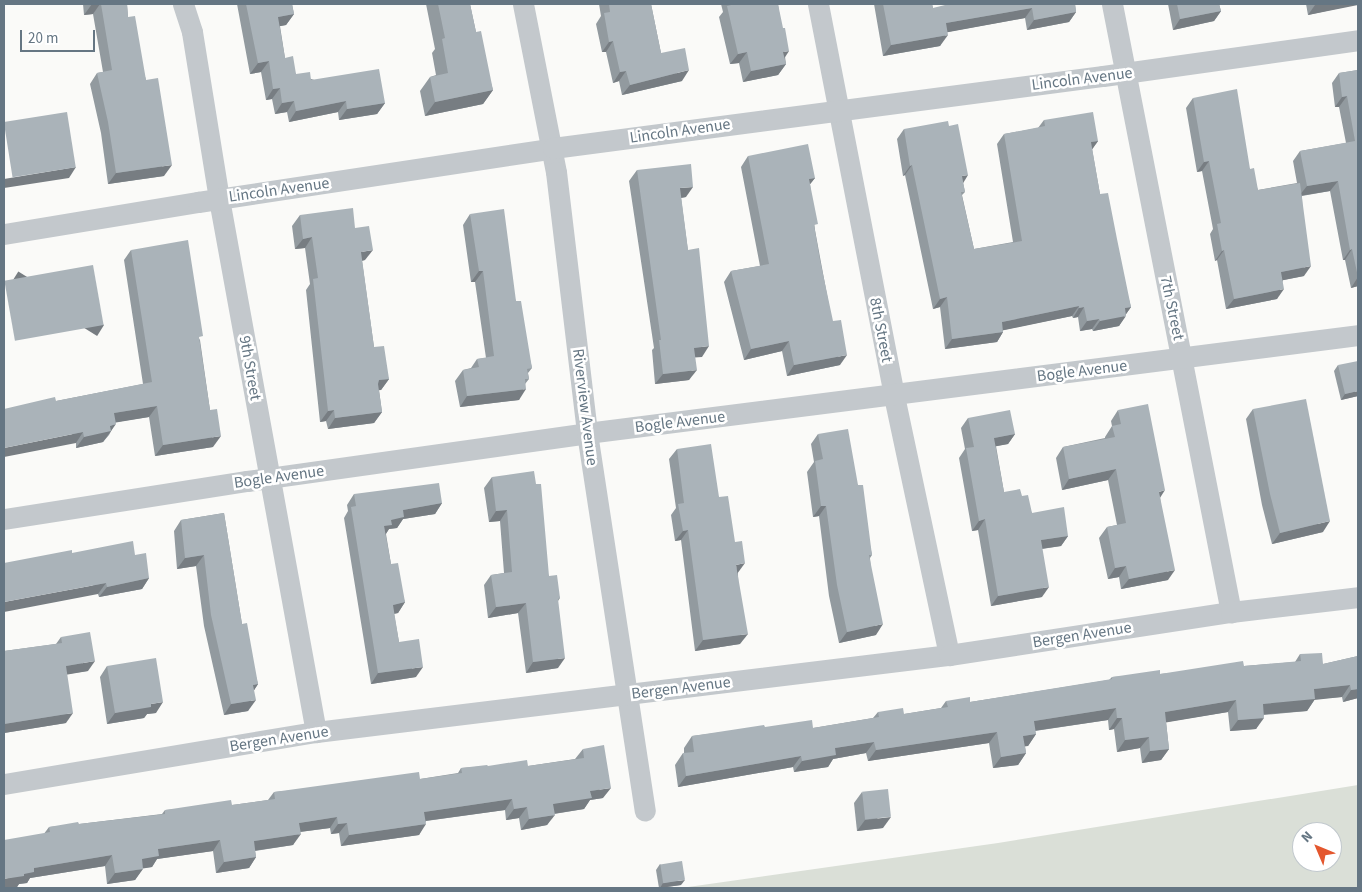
<!DOCTYPE html>
<html>
<head>
<meta charset="utf-8">
<style>
  body { margin:0 }
  #map { position:relative; width:1362px; height:892px; overflow:hidden; background:#fafaf8; font-family:"Source Sans 3",sans-serif }
  div>[style] { position:absolute }
  .green>* { inset:0; background:#dadfd7 }
  .street>* { height:21px; margin:-10.5px; padding:0 10.5px; transform-origin:10.5px; border-radius:10.5px; background:#c3c8cc }
  .wall>* { inset:0; background:#929a9f }
  .shaded-wall>* { inset:0; background:#777d82; transform-origin:0 0 }
  .building>* { inset:0; background:#aab3b9; transform-origin:0 0 }
  span { translate:-50% -50%; white-space:nowrap; text-align:center; line-height:1.15; -webkit-text-stroke:5px #fff; paint-order:stroke }
  .street-label { font-size:16px; color:#657683 }
  .frame { position:absolute; inset:0; border:5px solid #657683; pointer-events:none }
  .north { position:absolute; left:1292px; top:822px; width:50px; height:50px; box-sizing:border-box; background:#fff; border:1px solid #c1c8cd; border-radius:50%; rotate:315deg; font-size:14px; font-weight:700; line-height:20px; text-align:center; color:#657683 }
  .north::after { content:''; display:block; margin:auto; width:18px; height:22px; background:#e4572e; clip-path:polygon(50% 0,100% 100%,50% 72%,0 100%) }
  .scale { position:absolute; left:20px; top:30px; width:75px; height:22px; box-sizing:border-box; border:2px solid #657683; border-top:0; padding-left:6px; font-size:15px; line-height:18px; white-space:nowrap; color:#657683; -webkit-text-stroke:4px #fff; paint-order:stroke }
</style>
</head>
<body>
<div id="map">
  <div class="green">
    <i style="clip-path:polygon(evenodd,1358px 785px,1358px 888px,681px 888px,998px 843px,1358px 785px,1302px 832px,1332px 832px,1332px 862px,1302px 862px,1302px 832px)"></i>
  </div>
  <div class="street">
    <i style="left:183px;top:4px;width:29px;rotate:72deg"></i>
    <i style="left:192px;top:32px;width:169px;rotate:80.8deg"></i>
    <i style="left:219px;top:199px;width:542px;rotate:79.69deg"></i>
    <i style="left:523px;top:4px;width:171px;rotate:78.9deg"></i>
    <i style="left:556px;top:172px;width:263px;rotate:83.2deg"></i>
    <i style="left:587px;top:433px;width:382px;rotate:81.3deg"></i>
    <i style="left:818px;top:4px;width:399px;rotate:79deg"></i>
    <i style="left:894px;top:396px;width:265px;rotate:78deg"></i>
    <i style="left:1112px;top:4px;width:620px;rotate:78.93deg"></i>
    <i style="left:4px;top:234px;width:197px;rotate:-9.4deg"></i>
    <i style="left:198px;top:202px;width:359px;rotate:-8.6deg"></i>
    <i style="left:553px;top:148px;width:555px;rotate:-7.46deg"></i>
    <i style="left:1103px;top:76px;width:258px;rotate:-8deg"></i>
    <i style="left:4px;top:519px;width:246px;rotate:-8.9deg"></i>
    <i style="left:247px;top:481px;width:343px;rotate:-8deg"></i>
    <i style="left:587px;top:433px;width:777px;rotate:-7.24deg"></i>
    <i style="left:4px;top:784px;width:316px;rotate:-9.5deg"></i>
    <i style="left:316px;top:732px;width:638px;rotate:-6.94deg"></i>
    <i style="left:949px;top:655px;width:285px;rotate:-8.7deg"></i>
    <i style="left:1231px;top:612px;width:128px;rotate:-6.7deg"></i>
  </div>
  <div class="wall">
    <i style="clip-path:polygon(83px 4px,127px 4px,128px 17px,146px 80px,164px 176px,108px 184px,101px 133px,90px 84px,97px 73px,103px 72px,93px 14px,84px 15px)"></i>
    <i style="clip-path:polygon(237px 4px,292px 4px,294px 14px,286px 25px,280px 26px,285px 58px,296px 74px,385px 103px,377px 114px,339px 120px,338px 112px,289px 122px,287px 112px,275px 114px,272px 99px,266px 100px,261px 72px,250px 74px)"></i>
    <i style="clip-path:polygon(426px 4px,470px 4px,476px 32px,493px 90px,483px 104px,425px 116px,420px 91px,430px 77px,436px 75px,432px 53px,435px 49px)"></i>
    <i style="clip-path:polygon(599px 4px,651px 4px,661px 53px,682px 81px,622px 95px,619px 81px,613px 83px,606px 52px,602px 52px,596px 24px,601px 16px)"></i>
    <i style="clip-path:polygon(721px 4px,778px 4px,786px 64px,778px 75px,743px 82px,739px 63px,730px 64px,719px 17px,723px 12px)"></i>
    <i style="clip-path:polygon(874px 4px,932px 4px,933px 8px,1075px 4px,1076px 12px,1069px 22px,1027px 30px,1025px 18px,947px 32px,940px 46px,883px 56px)"></i>
    <i style="clip-path:polygon(1168px 4px,1219px 4px,1221px 11px,1214px 21px,1173px 30px)"></i>
    <i style="clip-path:polygon(1306px 4px,1358px 4px,1308px 15px)"></i>
    <i style="clip-path:polygon(1358px 70px,1358px 286px,1351px 288px,1345px 260px,1343px 260px,1330px 191px,1302px 196px,1304px 276px,1283px 280px,1277px 299px,1226px 309px,1217px 260px,1215px 261px,1210px 234px,1213px 229px,1202px 171px,1197px 172px,1186px 108px,1193px 98px,1250px 169px,1258px 190px,1297px 183px,1293px 161px,1300px 151px,1346px 143px,1339px 107px,1335px 107px,1332px 83px,1339px 73px)"></i>
    <i style="clip-path:polygon(1044px 120px,1098px 141px,1092px 149px,1100px 194px,1131px 307px,1126px 314px,1119px 326px,1093px 331px,1092px 329px,1080px 331px,1078px 317px,1073px 318px,1072px 316px,1003px 330px,1003px 332px,997px 342px,945px 349px,940px 307px,933px 309px,905px 175px,903px 176px,897px 139px,904px 129px,963px 183px,965px 192px,962px 195px,974px 249px,1013px 242px,997px 144px,1004px 134px,1038px 128px)"></i>
    <i style="clip-path:polygon(748px 156px,815px 178px,810px 184px,815px 230px,840px 365px,787px 376px,782px 351px,744px 360px,724px 282px,731px 271px,760px 266px,741px 167px)"></i>
    <i style="clip-path:polygon(637px 170px,686px 197px,681px 198px,702px 357px,695px 357px,689px 380px,655px 384px,652px 350px,654px 348px,629px 181px)"></i>
    <i style="clip-path:polygon(470px 214px,516px 301px,532px 368px,528px 373px,529px 379px,525px 384px,519px 400px,460px 407px,455px 381px,463px 370px,471px 368px,477px 359px,486px 358px,475px 282px,471px 282px,463px 225px)"></i>
    <i style="clip-path:polygon(300px 215px,355px 228px,365px 260px,362px 261px,374px 347px,389px 379px,381px 390px,379px 390px,382px 412px,374px 423px,328px 429px,326px 421px,320px 422px,306px 290px,310px 284px,305px 248px,295px 249px,292px 226px)"></i>
    <i style="clip-path:polygon(131px 250px,200px 340px,210px 410px,213px 447px,155px 456px,149px 417px,116px 422px,109px 435px,103px 442px,76px 448px,76px 443px,56px 401px,143px 384px,124px 260px)"></i>
    <i style="clip-path:polygon(1338px 365px,1358px 396px,1341px 400px,1334px 371px)"></i>
    <i style="clip-path:polygon(1253px 409px,1323px 532px,1272px 544px,1262px 505px,1246px 419px)"></i>
    <i style="clip-path:polygon(1118px 410px,1160px 497px,1168px 580px,1121px 589px,1119px 577px,1108px 579px,1099px 538px,1107px 527px,1117px 525px,1108px 480px,1062px 490px,1056px 458px,1063px 447px,1105px 438px,1105px 437px,1112px 426px,1111px 421px)"></i>
    <i style="clip-path:polygon(968px 418px,1015px 434px,1008px 444px,996px 446px,1004px 492px,1022px 496px,1032px 513px,1068px 536px,1061px 546px,1042px 549px,1042px 597px,991px 606px,978px 530px,972px 531px,959px 458px,965px 449px,961px 428px)"></i>
    <i style="clip-path:polygon(818px 434px,858px 485px,872px 555px,870px 558px,876px 635px,839px 643px,829px 596px,819px 516px,813px 517px,807px 472px,814px 462px,811px 444px)"></i>
    <i style="clip-path:polygon(677px 449px,719px 497px,738px 574px,740px 644px,695px 651px,681px 540px,675px 541px,671px 515px,676px 508px,669px 459px)"></i>
    <i style="clip-path:polygon(492px 477px,549px 576px,560px 598px,558px 601px,558px 668px,526px 673px,518px 613px,488px 618px,484px 585px,491px 575px,504px 573px,500px 521px,489px 522px,484px 488px)"></i>
    <i style="clip-path:polygon(354px 494px,442px 503px,435px 514px,403px 519px,397px 528px,389px 529px,386px 534px,391px 564px,405px 602px,398px 613px,394px 614px,399px 642px,416px 677px,371px 684px,344px 518px,348px 511px,347px 505px)"></i>
    <i style="clip-path:polygon(224px 513px,242px 624px,258px 684px,254px 690px,248px 711px,224px 715px,204px 626px,196px 566px,177px 569px,174px 531px,181px 520px)"></i>
    <i style="clip-path:polygon(72px 553px,135px 555px,149px 578px,142px 589px,99px 597px,98px 594px)"></i>
    <i style="clip-path:polygon(61px 637px,88px 671px,67px 674px,66px 723px,4px 733px,4px 651px,56px 644px)"></i>
    <i style="clip-path:polygon(1300px 654px,1323px 664px,1358px 656px,1358px 698px,1343px 702px,1342px 697px,1315px 699px,1307px 711px,1264px 715px,1256px 729px,1230px 731px,1228px 712px,1166px 722px,1169px 749px,1161px 760px,1142px 763px,1140px 748px,1117px 752px,1114px 729px,1109px 730px,1108px 720px,1035px 731px,1036px 734px,1028px 746px,1025px 746px,1026px 753px,1018px 765px,993px 768px,989px 743px,868px 761px,866px 753px,833px 759px,828px 767px,794px 772px,793px 767px,678px 787px,675px 765px,683px 753px,684px 753px,684px 748px,692px 736px,765px 727px,813px 728px,873px 718px,878px 712px,904px 714px,941px 708px,946px 701px,970px 702px,1109px 680px,1112px 677px,1160px 674px,1244px 666px,1295px 662px)"></i>
    <i style="clip-path:polygon(107px 666px,156px 713px,147px 714px,144px 718px,107px 724px,100px 677px)"></i>
    <i style="clip-path:polygon(583px 749px,603px 798px,590px 800px,584px 809px,554px 814px,547px 825px,521px 830px,519px 818px,506px 820px,505px 810px,426px 821px,419px 835px,341px 846px,339px 833px,331px 834px,330px 828px,300px 832px,293px 845px,255px 851px,256px 857px,249px 868px,216px 873px,213px 851px,157px 859px,152px 867px,143px 868px,135px 880px,107px 884px,105px 866px,30px 878px,27px 883px,19px 884px,17px 887px,4px 888px,49px 827px,79px 824px,162px 814px,165px 810px,232px 805px,268px 800px,274px 792px,420px 779px,458px 773px,461px 768px,488px 766px,528px 766px,575px 759px)"></i>
    <i style="clip-path:polygon(862px 792px,883px 828px,857px 831px,854px 803px)"></i>
    <i style="clip-path:polygon(660px 864px,681px 885px,659px 888px,656px 870px)"></i>
  </div>
  <div class="shaded-wall">
    <i style="clip-path:polygon(92px 4px,100px 4px,93px 14px,84px 15px)"></i>
    <i style="clip-path:polygon(1321px 4px,1358px 4px,1358px 5px,1308px 15px,1315px 5px)"></i>
    <i style="clip-path:polygon(1032px 8px,1025px 18px,938px 34px,946px 23px)"></i>
    <i style="clip-path:polygon(1221px 11px,1214px 21px,1173px 30px,1180px 19px)"></i>
    <i style="clip-path:polygon(1076px 12px,1069px 22px,1027px 30px,1034px 20px)"></i>
    <i style="clip-path:polygon(294px 14px,286px 25px,270px 28px,278px 17px)"></i>
    <i style="clip-path:polygon(948px 35px,940px 46px,883px 56px,891px 45px)"></i>
    <i style="clip-path:polygon(613px 41px,606px 52px,602px 52px,609px 42px)"></i>
    <i style="clip-path:polygon(789px 51px,782px 62px,783px 52px)"></i>
    <i style="clip-path:polygon(747px 52px,739px 63px,730px 64px,738px 54px)"></i>
    <i style="clip-path:polygon(269px 61px,261px 72px,250px 74px,258px 63px)"></i>
    <i style="clip-path:polygon(786px 64px,778px 75px,743px 82px,751px 71px)"></i>
    <i style="clip-path:polygon(689px 70px,682px 81px,622px 95px,630px 85px)"></i>
    <i style="clip-path:polygon(626px 71px,619px 81px,613px 83px,620px 72px)"></i>
    <i style="clip-path:polygon(280px 88px,272px 99px,266px 100px,273px 89px)"></i>
    <i style="clip-path:polygon(493px 90px,483px 104px,425px 116px,435px 102px)"></i>
    <i style="clip-path:polygon(1347px 96px,1339px 107px,1335px 107px,1342px 97px)"></i>
    <i style="clip-path:polygon(294px 101px,287px 112px,275px 114px,282px 103px)"></i>
    <i style="clip-path:polygon(346px 101px,338px 112px,289px 122px,296px 111px)"></i>
    <i style="clip-path:polygon(385px 103px,377px 114px,339px 120px,347px 109px)"></i>
    <i style="clip-path:polygon(1098px 141px,1091px 151px,1091px 142px)"></i>
    <i style="clip-path:polygon(1209px 161px,1202px 171px,1197px 172px,1204px 162px)"></i>
    <i style="clip-path:polygon(172px 165px,164px 176px,108px 184px,116px 173px)"></i>
    <i style="clip-path:polygon(912px 165px,905px 175px,903px 176px,910px 166px)"></i>
    <i style="clip-path:polygon(76px 167px,69px 178px,4px 188px,4px 179px)"></i>
    <i style="clip-path:polygon(968px 175px,962px 185px,962px 176px)"></i>
    <i style="clip-path:polygon(815px 178px,807px 188px,809px 179px)"></i>
    <i style="clip-path:polygon(1338px 181px,1330px 191px,1299px 196px,1307px 186px)"></i>
    <i style="clip-path:polygon(693px 187px,686px 197px,673px 199px,680px 188px)"></i>
    <i style="clip-path:polygon(312px 237px,305px 248px,295px 249px,303px 239px)"></i>
    <i style="clip-path:polygon(1352px 249px,1345px 260px,1343px 260px,1350px 250px)"></i>
    <i style="clip-path:polygon(373px 250px,365px 260px,353px 262px,361px 252px)"></i>
    <i style="clip-path:polygon(1224px 250px,1217px 260px,1215px 261px,1222px 251px)"></i>
    <i style="clip-path:polygon(1311px 266px,1304px 276px,1274px 282px,1281px 272px)"></i>
    <i style="clip-path:polygon(479px 271px,483px 271px,475px 282px,471px 282px)"></i>
    <i style="clip-path:polygon(1358px 277px,1358px 286px,1351px 288px)"></i>
    <i style="clip-path:polygon(1284px 289px,1277px 299px,1226px 309px,1234px 299px)"></i>
    <i style="clip-path:polygon(947px 297px,940px 307px,933px 309px,940px 299px)"></i>
    <i style="clip-path:polygon(1079px 306px,1072px 316px,995px 332px,1002px 322px)"></i>
    <i style="clip-path:polygon(1084px 307px,1078px 317px,1073px 318px,1079px 308px)"></i>
    <i style="clip-path:polygon(1131px 307px,1124px 317px,1126px 316px,1119px 326px,1093px 331px,1100px 321px,1125px 308px)"></i>
    <i style="clip-path:polygon(1099px 319px,1092px 329px,1080px 331px,1087px 321px)"></i>
    <i style="left:104px;top:325px;width:13px;height:101px;rotate:122deg"></i>
    <i style="clip-path:polygon(1003px 332px,997px 342px,945px 349px,952px 339px)"></i>
    <i style="clip-path:polygon(789px 341px,782px 351px,744px 360px,751px 349px)"></i>
    <i style="clip-path:polygon(709px 346px,702px 357px,687px 358px,694px 348px)"></i>
    <i style="clip-path:polygon(847px 355px,840px 365px,787px 376px,794px 365px)"></i>
    <i style="clip-path:polygon(697px 370px,689px 380px,655px 384px,663px 374px)"></i>
    <i style="clip-path:polygon(389px 379px,381px 390px,372px 391px,379px 380px)"></i>
    <i style="clip-path:polygon(526px 389px,519px 400px,460px 407px,467px 396px)"></i>
    <i style="clip-path:polygon(1358px 391px,1358px 396px,1341px 400px,1345px 394px)"></i>
    <i style="clip-path:polygon(157px 406px,149px 417px,107px 424px,114px 413px)"></i>
    <i style="clip-path:polygon(334px 410px,326px 421px,320px 422px,328px 411px)"></i>
    <i style="clip-path:polygon(382px 412px,374px 423px,328px 429px,335px 418px)"></i>
    <i style="clip-path:polygon(116px 424px,103px 442px,76px 448px,84px 437px,110px 426px)"></i>
    <i style="clip-path:polygon(83px 432px,76px 443px,4px 457px,4px 448px)"></i>
    <i style="clip-path:polygon(1015px 434px,1008px 444px,987px 448px,994px 438px)"></i>
    <i style="clip-path:polygon(221px 436px,213px 447px,155px 456px,163px 445px)"></i>
    <i style="clip-path:polygon(1116px 469px,1108px 480px,1062px 490px,1069px 479px)"></i>
    <i style="clip-path:polygon(1165px 490px,1158px 501px,1159px 492px)"></i>
    <i style="clip-path:polygon(442px 503px,435px 514px,403px 519px,397px 528px,389px 529px,385px 535px,384px 526px,403px 510px)"></i>
    <i style="clip-path:polygon(821px 506px,826px 506px,819px 516px,813px 517px)"></i>
    <i style="clip-path:polygon(507px 510px,500px 521px,489px 522px,496px 511px)"></i>
    <i style="clip-path:polygon(985px 519px,978px 530px,972px 531px,979px 521px)"></i>
    <i style="clip-path:polygon(1330px 521px,1323px 532px,1272px 544px,1280px 533px)"></i>
    <i style="clip-path:polygon(688px 530px,681px 540px,675px 541px,683px 531px)"></i>
    <i style="clip-path:polygon(1068px 536px,1061px 546px,1033px 550px,1041px 540px)"></i>
    <i style="clip-path:polygon(204px 555px,196px 566px,177px 569px,185px 558px)"></i>
    <i style="clip-path:polygon(745px 563px,737px 574px,736px 565px)"></i>
    <i style="clip-path:polygon(1126px 566px,1119px 577px,1108px 579px,1115px 568px)"></i>
    <i style="clip-path:polygon(1175px 570px,1168px 580px,1121px 589px,1129px 579px)"></i>
    <i style="clip-path:polygon(149px 578px,142px 589px,99px 597px,107px 587px)"></i>
    <i style="clip-path:polygon(106px 583px,98px 594px,4px 612px,4px 602px)"></i>
    <i style="clip-path:polygon(1049px 587px,1042px 597px,991px 606px,998px 596px)"></i>
    <i style="clip-path:polygon(405px 602px,398px 613px,386px 615px,393px 605px)"></i>
    <i style="clip-path:polygon(526px 603px,518px 613px,488px 618px,496px 607px)"></i>
    <i style="clip-path:polygon(883px 624px,876px 635px,839px 643px,847px 632px)"></i>
    <i style="clip-path:polygon(748px 634px,740px 644px,695px 651px,703px 640px)"></i>
    <i style="clip-path:polygon(565px 658px,558px 668px,526px 673px,533px 662px)"></i>
    <i style="clip-path:polygon(95px 661px,88px 671px,59px 676px,66px 666px)"></i>
    <i style="clip-path:polygon(423px 667px,416px 677px,371px 684px,378px 673px)"></i>
    <i style="clip-path:polygon(258px 684px,251px 695px,253px 685px)"></i>
    <i style="clip-path:polygon(1350px 685px,1342px 697px,1314px 700px,1315px 699px,1307px 711px,1255px 715px,1263px 704px,1314px 689px)"></i>
    <i style="clip-path:polygon(1358px 689px,1358px 698px,1343px 702px,1351px 690px)"></i>
    <i style="clip-path:polygon(256px 700px,248px 711px,224px 715px,231px 704px)"></i>
    <i style="clip-path:polygon(1236px 700px,1228px 712px,1157px 724px,1165px 712px)"></i>
    <i style="clip-path:polygon(163px 702px,156px 713px,147px 714px,144px 718px,107px 724px,115px 713px,151px 704px)"></i>
    <i style="clip-path:polygon(1116px 708px,1108px 720px,1026px 732px,1034px 721px)"></i>
    <i style="clip-path:polygon(73px 713px,66px 723px,4px 733px,4px 724px)"></i>
    <i style="clip-path:polygon(1117px 718px,1122px 718px,1114px 729px,1109px 730px)"></i>
    <i style="clip-path:polygon(1264px 718px,1256px 729px,1230px 731px,1238px 720px)"></i>
    <i style="clip-path:polygon(997px 732px,989px 743px,868px 761px,876px 750px)"></i>
    <i style="clip-path:polygon(1036px 734px,1028px 746px,1015px 748px,1023px 736px)"></i>
    <i style="clip-path:polygon(1149px 737px,1140px 748px,1117px 752px,1125px 740px)"></i>
    <i style="clip-path:polygon(874px 742px,866px 753px,833px 759px,828px 767px,794px 772px,802px 761px,835px 748px)"></i>
    <i style="clip-path:polygon(1169px 749px,1161px 760px,1142px 763px,1150px 751px)"></i>
    <i style="clip-path:polygon(1026px 753px,1018px 765px,993px 768px,1001px 757px)"></i>
    <i style="clip-path:polygon(801px 756px,793px 767px,678px 787px,686px 776px)"></i>
    <i style="clip-path:polygon(611px 788px,603px 798px,590px 800px,584px 809px,546px 815px,553px 804px,590px 791px)"></i>
    <i style="clip-path:polygon(512px 799px,505px 810px,417px 822px,424px 812px)"></i>
    <i style="clip-path:polygon(527px 807px,519px 818px,506px 820px,514px 809px)"></i>
    <i style="clip-path:polygon(555px 815px,547px 825px,521px 830px,529px 819px)"></i>
    <i style="clip-path:polygon(337px 817px,330px 828px,291px 833px,299px 823px)"></i>
    <i style="clip-path:polygon(891px 817px,883px 828px,857px 831px,865px 820px)"></i>
    <i style="clip-path:polygon(347px 823px,339px 833px,331px 834px,338px 824px)"></i>
    <i style="clip-path:polygon(426px 824px,419px 835px,341px 846px,349px 835px)"></i>
    <i style="clip-path:polygon(301px 834px,293px 845px,246px 852px,254px 841px)"></i>
    <i style="clip-path:polygon(220px 840px,213px 851px,157px 859px,152px 867px,134px 870px,142px 859px,158px 849px)"></i>
    <i style="clip-path:polygon(112px 855px,105px 866px,30px 878px,27px 883px,19px 884px,17px 887px,4px 888px,4px 879px,24px 874px,34px 868px)"></i>
    <i style="clip-path:polygon(256px 857px,249px 868px,216px 873px,224px 862px)"></i>
    <i style="clip-path:polygon(143px 869px,135px 880px,107px 884px,115px 873px)"></i>
    <i style="clip-path:polygon(685px 880px,681px 885px,660px 888px,663px 883px)"></i>
  </div>
  <div class="building">
    <i style="clip-path:polygon(101px 4px,127px 4px,128px 17px,135px 16px,146px 80px,158px 78px,172px 165px,116px 173px,108px 122px,97px 73px,112px 70px)"></i>
    <i style="clip-path:polygon(246px 4px,292px 4px,294px 14px,278px 17px,285px 58px,293px 56px,296px 74px,310px 72px,311px 80px,379px 69px,385px 103px,347px 109px,346px 101px,296px 111px,294px 101px,282px 103px,280px 88px,273px 89px,269px 61px,258px 63px)"></i>
    <i style="clip-path:polygon(438px 4px,470px 4px,476px 32px,481px 31px,493px 90px,435px 102px,430px 77px,448px 73px,442px 39px,445px 38px)"></i>
    <i style="clip-path:polygon(609px 4px,651px 4px,661px 53px,685px 48px,689px 70px,630px 85px,626px 71px,620px 72px,613px 41px,609px 42px,604px 13px,610px 12px)"></i>
    <i style="clip-path:polygon(731px 4px,778px 4px,783px 28px,785px 28px,789px 51px,783px 52px,786px 64px,751px 71px,747px 52px,738px 54px,727px 6px,731px 5px)"></i>
    <i style="clip-path:polygon(883px 4px,932px 4px,933px 8px,949px 4px,1075px 4px,1076px 12px,1034px 20px,1032px 8px,946px 23px,948px 35px,891px 45px)"></i>
    <i style="clip-path:polygon(1177px 4px,1219px 4px,1221px 11px,1180px 19px)"></i>
    <i style="clip-path:polygon(1358px 70px,1358px 277px,1352px 249px,1350px 250px,1338px 181px,1307px 186px,1300px 151px,1355px 141px,1347px 96px,1342px 97px,1339px 73px)"></i>
    <i style="clip-path:polygon(1237px 89px,1250px 169px,1254px 168px,1258px 190px,1300px 183px,1311px 266px,1281px 272px,1284px 289px,1234px 299px,1224px 250px,1222px 251px,1217px 224px,1221px 223px,1209px 161px,1204px 162px,1193px 98px)"></i>
    <i style="left:67px;top:112px;width:56px;height:64px;rotate:81deg"></i>
    <i style="clip-path:polygon(1093px 112px,1098px 141px,1091px 142px,1100px 194px,1108px 193px,1117px 239px,1131px 307px,1125px 308px,1126px 316px,1100px 321px,1099px 319px,1087px 321px,1084px 307px,1079px 308px,1079px 306px,1002px 322px,1003px 332px,952px 339px,947px 297px,940px 299px,912px 165px,910px 166px,904px 129px,948px 121px,949px 126px,958px 124px,968px 175px,962px 176px,965px 192px,961px 192px,974px 249px,1022px 241px,1004px 134px,1045px 126px,1044px 120px)"></i>
    <i style="clip-path:polygon(808px 144px,815px 178px,809px 179px,818px 224px,814px 225px,820px 260px,833px 321px,841px 320px,847px 355px,794px 365px,789px 341px,751px 349px,731px 271px,769px 264px,748px 156px)"></i>
    <i style="clip-path:polygon(691px 164px,693px 187px,680px 188px,688px 250px,699px 248px,709px 346px,694px 348px,697px 370px,663px 374px,659px 340px,661px 340px,637px 170px)"></i>
    <i style="clip-path:polygon(353px 208px,355px 228px,369px 226px,373px 250px,361px 252px,374px 347px,384px 346px,389px 379px,379px 380px,378px 384px,382px 412px,335px 418px,334px 410px,328px 411px,313px 279px,318px 278px,312px 237px,303px 239px,300px 215px)"></i>
    <i style="clip-path:polygon(504px 209px,516px 301px,521px 301px,532px 368px,527px 369px,529px 379px,525px 379px,526px 389px,467px 396px,463px 370px,479px 367px,477px 359px,494px 356px,483px 271px,479px 271px,470px 214px)"></i>
    <i style="clip-path:polygon(188px 240px,203px 336px,199px 337px,210px 410px,217px 409px,221px 436px,163px 445px,157px 406px,114px 413px,116px 424px,110px 426px,111px 431px,84px 437px,83px 432px,4px 448px,4px 409px,55px 397px,56px 401px,152px 382px,131px 250px)"></i>
    <i style="left:93px;top:265px;width:61px;height:90px;rotate:80deg"></i>
    <i style="clip-path:polygon(1358px 361px,1358px 391px,1345px 394px,1338px 365px)"></i>
    <i style="clip-path:polygon(1306px 399px,1330px 521px,1280px 533px,1270px 494px,1253px 409px)"></i>
    <i style="clip-path:polygon(1148px 404px,1165px 490px,1159px 492px,1175px 570px,1129px 579px,1126px 566px,1115px 568px,1107px 527px,1126px 523px,1116px 469px,1069px 479px,1063px 447px,1115px 437px,1112px 426px,1121px 424px,1118px 410px)"></i>
    <i style="clip-path:polygon(1010px 410px,1015px 434px,994px 438px,1004px 492px,1020px 489px,1022px 496px,1028px 495px,1032px 513px,1064px 507px,1068px 536px,1041px 540px,1049px 587px,998px 596px,985px 519px,979px 521px,966px 448px,974px 447px,968px 418px)"></i>
    <i style="clip-path:polygon(848px 429px,858px 485px,863px 485px,872px 555px,869px 555px,883px 624px,847px 632px,837px 585px,826px 506px,821px 506px,815px 461px,823px 459px,818px 434px)"></i>
    <i style="clip-path:polygon(711px 444px,719px 497px,728px 496px,735px 542px,742px 541px,745px 563px,736px 565px,748px 634px,703px 640px,688px 530px,683px 531px,678px 504px,684px 503px,677px 449px)"></i>
    <i style="clip-path:polygon(534px 471px,536px 484px,541px 484px,549px 576px,557px 575px,560px 598px,558px 599px,565px 658px,533px 662px,526px 603px,496px 607px,491px 575px,512px 572px,507px 510px,496px 511px,492px 477px)"></i>
    <i style="clip-path:polygon(439px 483px,442px 503px,403px 510px,404px 517px,391px 520px,392px 525px,384px 526px,391px 564px,398px 563px,405px 602px,393px 605px,399px 642px,419px 639px,423px 667px,378px 673px,351px 507px,356px 506px,354px 494px)"></i>
    <i style="clip-path:polygon(224px 513px,242px 624px,247px 623px,258px 684px,253px 685px,256px 700px,231px 704px,211px 615px,204px 555px,185px 558px,181px 520px)"></i>
    <i style="clip-path:polygon(133px 541px,135px 555px,146px 553px,149px 578px,107px 587px,106px 583px,4px 602px,4px 563px,72px 550px,72px 553px)"></i>
    <i style="clip-path:polygon(90px 632px,95px 661px,66px 666px,73px 713px,4px 724px,4px 651px,62px 643px,61px 637px)"></i>
    <i style="clip-path:polygon(1322px 653px,1323px 664px,1358px 656px,1358px 689px,1351px 690px,1350px 685px,1314px 689px,1315px 699px,1263px 704px,1264px 718px,1238px 720px,1236px 700px,1165px 712px,1169px 749px,1150px 751px,1149px 737px,1125px 740px,1122px 718px,1117px 718px,1116px 708px,1034px 721px,1036px 734px,1023px 736px,1026px 753px,1001px 757px,997px 732px,876px 750px,874px 742px,835px 748px,836px 755px,802px 761px,801px 756px,686px 776px,683px 753px,694px 752px,692px 736px,764px 725px,765px 727px,812px 720px,813px 728px,879px 717px,878px 712px,903px 708px,904px 714px,948px 707px,946px 701px,970px 697px,970px 702px,1112px 679px,1112px 677px,1160px 670px,1160px 674px,1243px 661px,1244px 666px,1301px 661px,1300px 654px)"></i>
    <i style="clip-path:polygon(156px 658px,163px 702px,151px 704px,151px 707px,115px 713px,107px 666px)"></i>
    <i style="clip-path:polygon(604px 745px,611px 788px,590px 791px,592px 798px,553px 804px,555px 815px,529px 819px,527px 807px,514px 809px,512px 799px,424px 812px,426px 824px,349px 835px,347px 823px,338px 824px,337px 817px,299px 823px,301px 834px,254px 841px,256px 857px,224px 862px,220px 840px,158px 849px,159px 856px,142px 859px,143px 869px,115px 873px,112px 855px,34px 868px,34px 872px,24px 874px,24px 876px,4px 879px,4px 840px,50px 832px,49px 827px,78px 822px,79px 824px,165px 814px,165px 810px,231px 800px,232px 805px,275px 799px,274px 792px,419px 772px,420px 779px,462px 773px,461px 768px,487px 765px,488px 766px,527px 760px,528px 766px,584px 758px,583px 749px)"></i>
    <i style="left:888px;top:789px;width:28px;height:26px;rotate:84deg"></i>
    <i style="left:682px;top:861px;width:19px;height:22px;rotate:81deg"></i>
  </div>
  <div class="street-label">
    <span style="left:1082px;top:79px;rotate:-7deg">Lincoln Avenue</span>
    <span style="left:680px;top:131px;rotate:-8deg">Lincoln Avenue</span>
    <span style="left:279px;top:190px;rotate:-8deg">Lincoln Avenue</span>
    <span style="left:1172px;top:308px;rotate:78deg">7th Street</span>
    <span style="left:881px;top:330px;rotate:79deg">8th Street</span>
    <span style="left:250px;top:368px;rotate:80deg">9th Street</span>
    <span style="left:1082px;top:371px;rotate:-7deg">Bogle Avenue</span>
    <span style="left:585px;top:407px;rotate:83deg">Riverview Avenue</span>
    <span style="left:680px;top:422px;rotate:-7deg">Bogle Avenue</span>
    <span style="left:279px;top:477px;rotate:-8deg">Bogle Avenue</span>
    <span style="left:1082px;top:635px;rotate:-9deg">Bergen Avenue</span>
    <span style="left:681px;top:688px;rotate:-7deg">Bergen Avenue</span>
    <span style="left:279px;top:739px;rotate:-9deg">Bergen Avenue</span>
  </div>
  <div class="frame"></div>
  <div class="north">N</div>
  <div class="scale">20 m</div>
</div>
</body>
</html>
